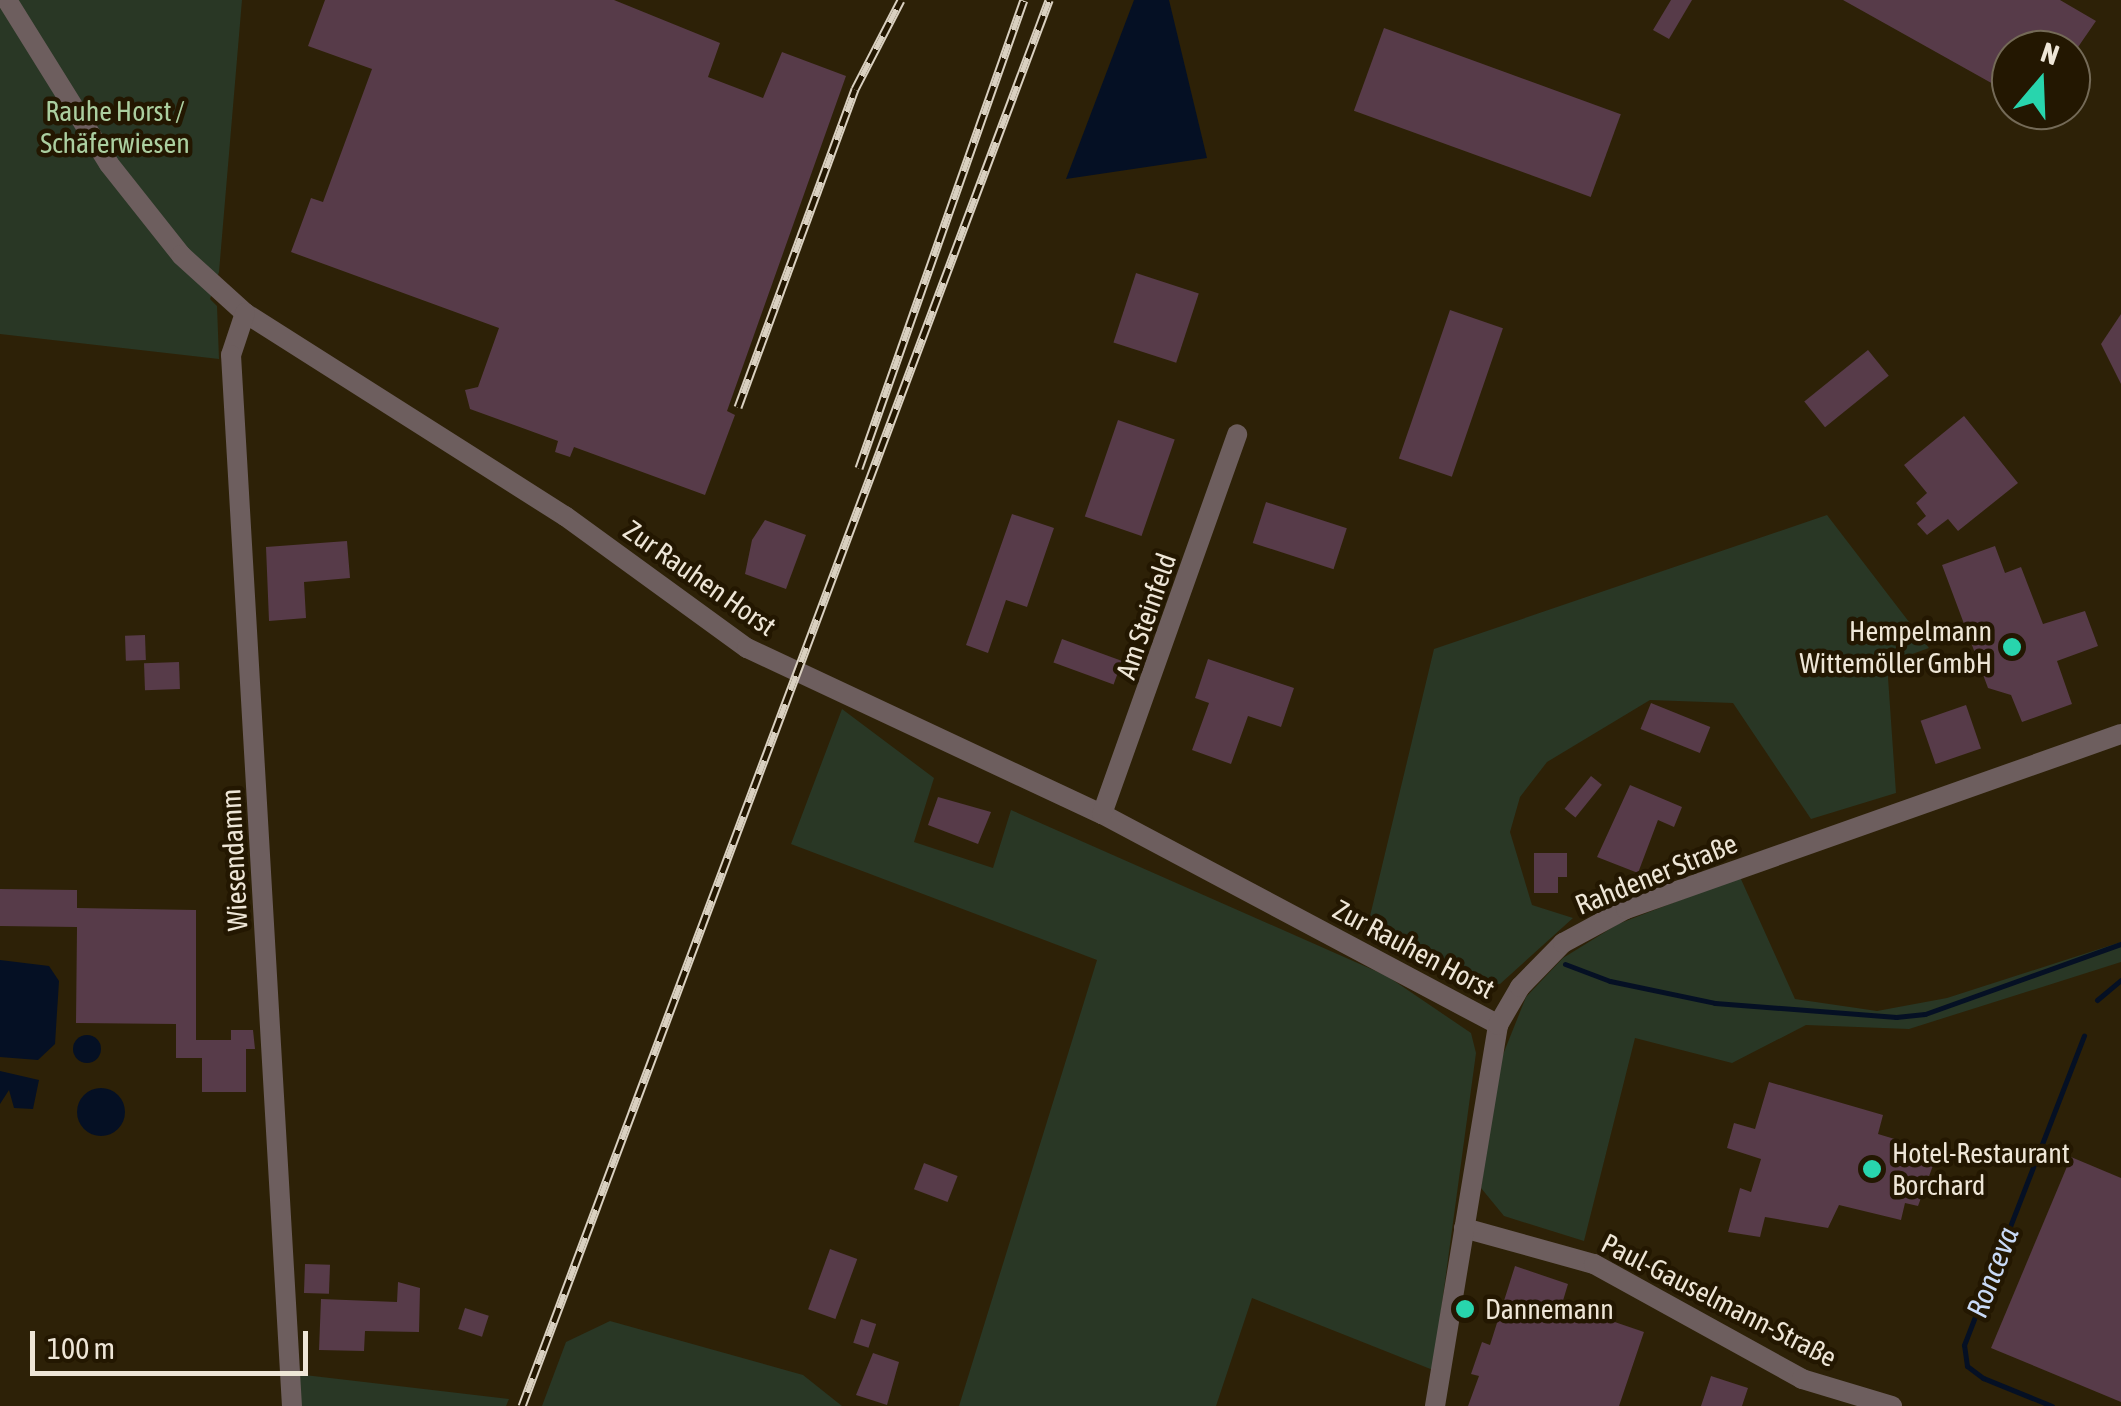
<!DOCTYPE html>
<html>
<head>
<meta charset="utf-8">
<style>
  body { margin:0 }
  #map { position:relative; width:2121px; height:1406px; overflow:hidden; background:#2d2107; font-family:"Asap Condensed",sans-serif }
  div>[style] { position:absolute }
  .green>* { inset:0; background:#293725 }
  .water>* { inset:0; background:#051024 }
  .round { border-radius:50% }
  .stream>* { height:5px; margin:-2.5px; padding:0 2.5px; transform-origin:2.5px; border-radius:2.5px; background:#051024 }
  .building>* { inset:0; background:#573b49; transform-origin:0 0 }
  .street>* { height:20px; margin:-10px; padding:0 10px; transform-origin:10px; border-radius:10px; background:#6d5e5e }
  .rail>* { height:9px; margin-top:-4.5px; transform-origin:0; background:repeating-linear-gradient(90deg,#231701 0 15px,#d9d0c0 0 30px); box-sizing:border-box; border-block:2px solid #d9d0c0 }
  .dots>* { width:28px; height:28px; translate:-50% -50%; box-sizing:border-box; border:5px solid #231701; border-radius:50% }
  span { translate:-50% -50%; white-space:nowrap; text-align:center; line-height:1.15; -webkit-text-stroke:9px #231701; paint-order:stroke }
  .park-label { font-size:28px; color:#abcfa0 }
  .street-label { font-size:28px; color:#eee6d7 }
  .poi-label { font-size:28px; color:#eee6d7 }
  .right { translate:-100% -50%; text-align:right }
  .left { translate:0 -50%; text-align:left }
  .water-label { font-size:30px; color:#c9daf7; font-style:italic }
  .north { position:absolute; left:1991px; top:30px; width:100px; height:100px; box-sizing:border-box; background:#231701; border:2px solid #746a57; border-radius:50%; rotate:19deg; font-size:28px; font-weight:700; line-height:40px; text-align:center; color:#eee6d7 }
  .north::after { content:''; display:block; margin:auto; width:35px; height:45px; background:#28d5ad; clip-path:polygon(50% 0,100% 100%,50% 72%,0 100%) }
  .scale { position:absolute; left:30px; top:1331px; width:278px; height:45px; box-sizing:border-box; border:5px solid #eee6d7; border-top:0; padding-left:12px; font-size:30px; line-height:35px; white-space:nowrap; color:#eee6d7; -webkit-text-stroke:8px #231701; paint-order:stroke }
</style>
</head>
<body>
<div id="map">
  <div class="green">
    <i style="clip-path:polygon(0 0,242px 0,219px 272px,210px 299px,217px 306px,219px 359px,0 334px)"></i>
    <i style="clip-path:polygon(1827px 515px,1929px 648px,1887px 663px,1896px 793px,1811px 819px,1733px 703px,1650px 700px,1547px 762px,1520px 797px,1510px 832px,1532px 905px,1573px 918px,1500px 984px,1473px 982px,1365px 937px,1434px 649px)"></i>
    <i style="clip-path:polygon(842px 709px,934px 778px,914px 842px,993px 868px,1011px 810px,1387px 976px,1471px 1033px,1476px 1053px,1433px 1370px,1252px 1298px,1216px 1406px,959px 1406px,1097px 960px,791px 844px)"></i>
    <i style="clip-path:polygon(1740px 877px,1795px 999px,1877px 1011px,1947px 998px,2121px 942px,2121px 962px,1909px 1029px,1806px 1025px,1732px 1063px,1635px 1038px,1584px 1241px,1504px 1216px,1481px 1188px,1498px 1067px,1526px 997px,1563px 958px,1618px 924px)"></i>
    <i style="clip-path:polygon(610px 1321px,803px 1375px,842px 1406px,542px 1406px,566px 1342px)"></i>
    <i style="clip-path:polygon(296px 1374px,509px 1399px,506px 1406px,298px 1406px)"></i>
  </div>
  <div class="water">
    <i style="clip-path:polygon(1134px 0,1169px 0,1207px 158px,1066px 179px)"></i>
    <i style="clip-path:polygon(0 960px,49px 966px,59px 981px,55px 1044px,38px 1060px,0 1057px)"></i>
    <i class="round" style="left:73px;top:1035px;width:28px;height:28px"></i>
    <i style="clip-path:polygon(0 1071px,39px 1080px,33px 1109px,14px 1108px,9px 1090px,0 1104px)"></i>
    <i class="round" style="left:77px;top:1088px;width:48px;height:48px"></i>
  </div>
  <div class="stream">
    <i style="left:1565px;top:964px;width:48px;rotate:20.7deg"></i>
    <i style="left:1610px;top:981px;width:107px;rotate:11.8deg"></i>
    <i style="left:1715px;top:1003px;width:182px;rotate:4.4deg"></i>
    <i style="left:1896px;top:1017px;width:29px;rotate:-6deg"></i>
    <i style="left:1925px;top:1014px;width:208px;rotate:-19.7deg"></i>
    <i style="left:2097px;top:1000px;width:31px;rotate:-40deg"></i>
    <i style="left:2052px;top:1406px;width:74px;rotate:-157.9deg"></i>
    <i style="left:1983px;top:1378px;width:20px;rotate:-143deg"></i>
    <i style="left:1967px;top:1366px;width:21px;rotate:-98deg"></i>
    <i style="left:1964px;top:1345px;width:332px;rotate:-68.8deg"></i>
  </div>
  <div class="building">
    <i style="clip-path:polygon(325px 0,614px 0,720px 43px,708px 77px,763px 98px,782px 52px,846px 76px,727px 411px,735px 415px,705px 495px,574px 447px,570px 457px,555px 452px,558px 441px,470px 409px,465px 390px,478px 387px,499px 328px,291px 252px,311px 198px,323px 202px,372px 69px,308px 46px)"></i>
    <i style="clip-path:polygon(1671px 0,1692px 0,1669px 39px,1653px 30px)"></i>
    <i style="clip-path:polygon(1843px 0,2060px 0,2096px 21px,2076px 50px,2011px 50px,2011px 94px)"></i>
    <i style="left:1384px;top:28px;width:252px;height:88px;rotate:20deg"></i>
    <i style="left:1136px;top:273px;width:66px;height:73px;rotate:18deg"></i>
    <i style="left:1450px;top:310px;width:56px;height:157px;rotate:19deg"></i>
    <i style="clip-path:polygon(2121px 314px,2121px 384px,2101px 344px)"></i>
    <i style="left:1868px;top:350px;width:33px;height:82px;rotate:51deg"></i>
    <i style="clip-path:polygon(1964px 416px,2018px 483px,1958px 531px,1948px 519px,1927px 535px,1917px 524px,1926px 516px,1916px 503px,1927px 493px,1904px 465px)"></i>
    <i style="left:1118px;top:420px;width:60px;height:102px;rotate:19deg"></i>
    <i style="left:1266px;top:502px;width:85px;height:43px;rotate:18deg"></i>
    <i style="clip-path:polygon(1012px 514px,1054px 528px,1027px 607px,1006px 600px,988px 653px,966px 645px)"></i>
    <i style="clip-path:polygon(765px 520px,806px 535px,786px 589px,745px 574px,752px 540px)"></i>
    <i style="clip-path:polygon(347px 541px,350px 578px,304px 582px,306px 618px,269px 621px,266px 547px)"></i>
    <i style="clip-path:polygon(1995px 546px,2005px 573px,2021px 567px,2043px 624px,2085px 611px,2098px 646px,2057px 661px,2072px 704px,2022px 722px,2011px 695px,1988px 688px,1942px 565px)"></i>
    <i style="left:145px;top:635px;width:25px;height:20px;rotate:88deg"></i>
    <i style="left:1062px;top:639px;width:64px;height:25px;rotate:20deg"></i>
    <i style="clip-path:polygon(1208px 659px,1294px 688px,1281px 727px,1248px 716px,1231px 764px,1192px 750px,1209px 703px,1195px 698px)"></i>
    <i style="left:179px;top:662px;width:27px;height:35px;rotate:88deg"></i>
    <i style="left:1651px;top:703px;width:64px;height:28px;rotate:22deg"></i>
    <i style="left:1966px;top:705px;width:46px;height:48px;rotate:71deg"></i>
    <i style="left:1591px;top:776px;width:14px;height:42px;rotate:39deg"></i>
    <i style="clip-path:polygon(1630px 785px,1682px 807px,1674px 827px,1658px 820px,1638px 873px,1597px 857px)"></i>
    <i style="clip-path:polygon(938px 797px,991px 812px,978px 844px,928px 825px)"></i>
    <i style="clip-path:polygon(1534px 853px,1567px 853px,1567px 877px,1558px 877px,1558px 893px,1534px 893px)"></i>
    <i style="clip-path:polygon(0 889px,77px 890px,77px 908px,196px 910px,196px 1040px,231px 1040px,231px 1030px,253px 1030px,255px 1049px,246px 1049px,246px 1092px,202px 1092px,202px 1058px,176px 1058px,176px 1024px,76px 1023px,77px 927px,0 926px)"></i>
    <i style="clip-path:polygon(1769px 1082px,1883px 1115px,1878px 1134px,1938px 1152px,1918px 1206px,1905px 1203px,1901px 1220px,1839px 1205px,1828px 1228px,1765px 1217px,1760px 1237px,1728px 1232px,1740px 1188px,1751px 1192px,1761px 1159px,1727px 1148px,1734px 1123px,1755px 1129px)"></i>
    <i style="clip-path:polygon(2071px 1157px,2121px 1178px,2121px 1402px,1991px 1348px)"></i>
    <i style="left:924px;top:1163px;width:36px;height:28px;rotate:21deg"></i>
    <i style="left:830px;top:1249px;width:29px;height:64px;rotate:20deg"></i>
    <i style="left:305px;top:1264px;width:25px;height:29px;rotate:2deg"></i>
    <i style="clip-path:polygon(1515px 1266px,1568px 1284px,1562px 1304px,1644px 1332px,1619px 1406px,1468px 1406px,1479px 1376px,1471px 1374px,1482px 1342px,1490px 1345px)"></i>
    <i style="clip-path:polygon(398px 1282px,420px 1288px,419px 1332px,365px 1331px,364px 1351px,319px 1350px,321px 1299px,397px 1302px)"></i>
    <i style="left:465px;top:1308px;width:25px;height:22px;rotate:18deg"></i>
    <i style="left:861px;top:1319px;width:16px;height:25px;rotate:18deg"></i>
    <i style="clip-path:polygon(873px 1353px,899px 1362px,887px 1405px,856px 1395px)"></i>
    <i style="clip-path:polygon(1711px 1376px,1748px 1388px,1742px 1406px,1701px 1406px)"></i>
  </div>
  <div class="street">
    <i style="left:7px;top:0;width:193px;rotate:58.1deg"></i>
    <i style="left:109px;top:164px;width:116px;rotate:51.6deg"></i>
    <i style="left:181px;top:255px;width:86px;rotate:42.2deg"></i>
    <i style="left:245px;top:313px;width:379px;rotate:32.4deg"></i>
    <i style="left:565px;top:516px;width:225px;rotate:36deg"></i>
    <i style="left:747px;top:648px;width:392px;rotate:25.1deg"></i>
    <i style="left:1102px;top:814px;width:449px;rotate:28deg"></i>
    <i style="left:245px;top:313px;width:44px;rotate:108.4deg"></i>
    <i style="left:231px;top:355px;width:1053px;rotate:86.68deg"></i>
    <i style="left:1102px;top:814px;width:403px;rotate:-70.4deg"></i>
    <i style="left:1464px;top:1228px;width:135px;rotate:15.5deg"></i>
    <i style="left:1594px;top:1264px;width:238px;rotate:28.9deg"></i>
    <i style="left:1802px;top:1379px;width:94px;rotate:16.7deg"></i>
    <i style="left:1435px;top:1406px;width:386px;rotate:-80.6deg"></i>
    <i style="left:1498px;top:1025px;width:44px;rotate:-59.9deg"></i>
    <i style="left:1520px;top:987px;width:62px;rotate:-45.7deg"></i>
    <i style="left:1563px;top:943px;width:72px;rotate:-28.4deg"></i>
    <i style="left:1626px;top:909px;width:525px;rotate:-19.47deg"></i>
  </div>
  <div class="rail">
    <i style="left:738px;top:407px;width:339px;rotate:-69.8deg"></i>
    <i style="left:855px;top:89px;width:100px;rotate:-62.7deg"></i>
    <i style="left:859px;top:468px;width:496px;rotate:-70.6deg"></i>
    <i style="left:522px;top:1406px;width:1502px;rotate:-69.45deg"></i>
  </div>
  <div class="dots">
    <i style="left:2012px;top:647px;background:#28d5ad"></i>
    <i style="left:1872px;top:1169px;background:#28d5ad"></i>
    <i style="left:1465px;top:1309px;background:#28d5ad"></i>
  </div>
  <div class="park-label">
    <span style="left:115px;top:127px">Rauhe Horst /<br>Schäferwiesen</span>
  </div>
  <div class="street-label">
    <span style="left:700px;top:578px;rotate:35deg">Zur Rauhen Horst</span>
    <span style="left:1146px;top:616px;rotate:-71deg">Am Steinfeld</span>
    <span style="left:234px;top:860px;rotate:-93deg">Wiesendamm</span>
    <span style="left:1656px;top:874px;rotate:-22deg">Rahdener Straße</span>
    <span style="left:1414px;top:949px;rotate:28deg">Zur Rauhen Horst</span>
    <span style="left:1719px;top:1300px;rotate:27deg">Paul-Gauselmann-Straße</span>
  </div>
  <div class="poi-label">
    <span class="right" style="left:1992px;top:647px">Hempelmann<br>Wittemöller GmbH</span>
    <span class="left" style="left:1892px;top:1169px">Hotel-Restaurant<br>Borchard</span>
    <span class="left" style="left:1485px;top:1309px">Dannemann</span>
  </div>
  <div class="water-label">
    <span style="left:1992px;top:1272px;rotate:-69deg">Ronceva</span>
  </div>
  <div class="north">N</div>
  <div class="scale">100 m</div>
</div>
</body>
</html>
